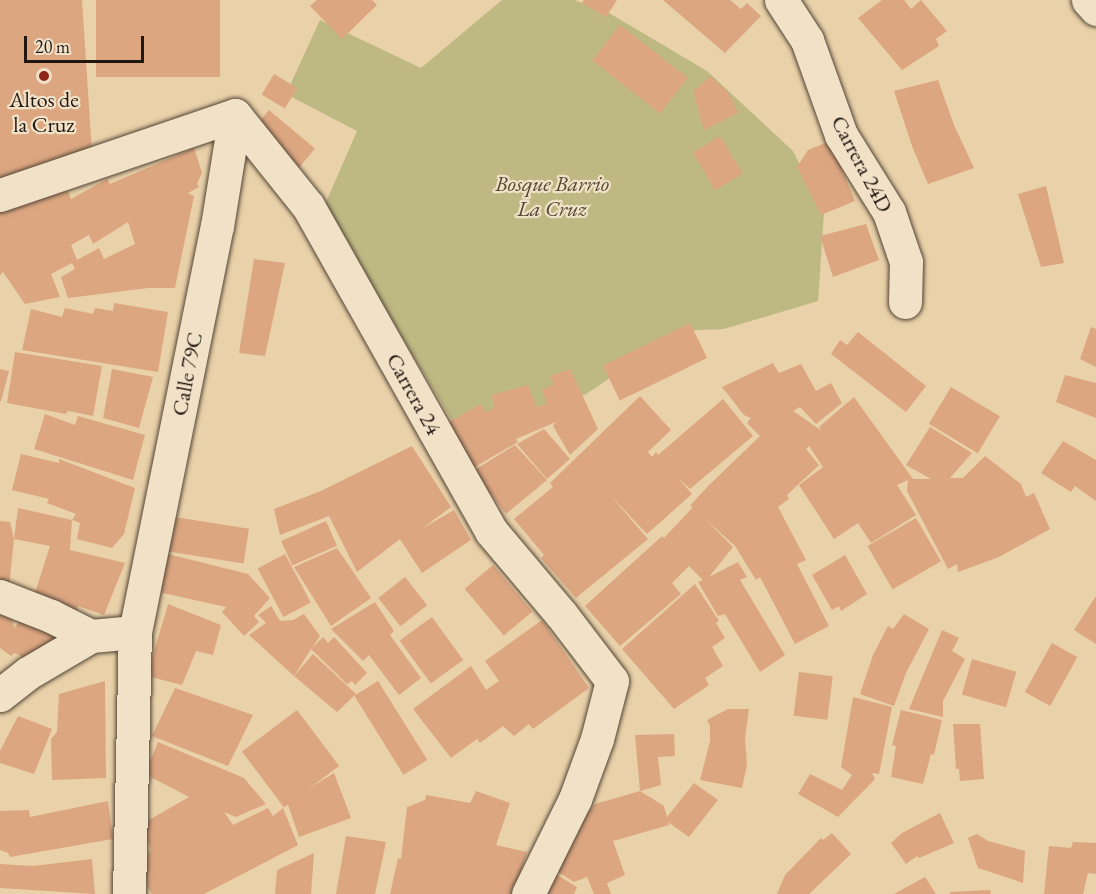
<!DOCTYPE html>
<html>
<head>
<meta charset="utf-8">
<style>
  body { margin:0 }
  #map { position:relative; width:1096px; height:894px; overflow:hidden; background:#e9d1a9; font-family:"EB Garamond",serif }
  div>[style] { position:absolute }
  .green>* { inset:0; background:#beb983 }
  .building>* { inset:0; background:#dca681; transform-origin:0 0 }
  .roads { filter:drop-shadow(0 0 2px #534637) drop-shadow(0 0 2px #534637) }
  .minor>* { height:33px; margin:-16.5px; padding:0 16.5px; transform-origin:16.5px; border-radius:16.5px; background:#f1e1c7 }
  .dots>* { width:16px; height:16px; translate:-50% -50%; box-sizing:border-box; border:3px solid #f1e1c7; border-radius:50% }
  span { translate:-50% -50%; white-space:nowrap; text-align:center; line-height:1.15; -webkit-text-stroke:4.5px #f1e1c7; paint-order:stroke }
  .poi-label { font-size:22px; color:#211711 }
  .street-label { font-size:22px; color:#211711 }
  .park-label { font-size:22px; color:#504833; font-style:italic }
  .scale { position:absolute; left:24px; top:36px; width:120px; height:27px; box-sizing:border-box; border:3px solid #211711; border-top:0; padding-left:8px; font-size:18px; line-height:21px; white-space:nowrap; color:#211711; -webkit-text-stroke:4px #f1e1c7; paint-order:stroke }
</style>
</head>
<body>
<div id="map">
  <div class="green">
    <i style="clip-path:polygon(502px 0,574px 0,609px 13px,707px 71px,793px 151px,824px 213px,818px 301px,724px 329px,677px 331px,594px 389px,476px 460px,324px 207px,357px 131px,286px 94px,320px 20px,421px 68px)"></i>
  </div>
  <div class="building">
    <i style="clip-path:polygon(0 0,82px 0,92px 152px,0 187px)"></i>
    <i style="left:96px;top:0;width:124px;height:77px"></i>
    <i style="clip-path:polygon(317px 0,372px 0,377px 5px,342px 39px,310px 6px)"></i>
    <i style="clip-path:polygon(584px 0,617px 0,606px 17px,582px 3px)"></i>
    <i style="clip-path:polygon(663px 0,730px 0,741px 9px,747px 3px,761px 16px,725px 53px)"></i>
    <i style="clip-path:polygon(882px 0,904px 0,911px 9px,921px 0,947px 31px,936px 39px,939px 46px,902px 70px,858px 18px)"></i>
    <i style="left:620px;top:25px;width:86px;height:45px;rotate:38deg"></i>
    <i style="left:274px;top:74px;width:27px;height:24px;rotate:31deg"></i>
    <i style="clip-path:polygon(711px 76px,730px 95px,738px 113px,704px 130px,693px 91px)"></i>
    <i style="clip-path:polygon(938px 80px,954px 125px,974px 168px,928px 184px,912px 146px,894px 91px)"></i>
    <i style="left:269px;top:110px;width:60px;height:25px;rotate:40deg"></i>
    <i style="left:720px;top:136px;width:44px;height:32px;rotate:59deg"></i>
    <i style="clip-path:polygon(830px 141px,855px 201px,821px 215px,797px 167px,808px 150px)"></i>
    <i style="clip-path:polygon(evenodd,194px 148px,202px 173px,197px 184px,199px 187px,188px 193px,194px 196px,175px 288px,148px 288px,68px 298px,61px 277px,75px 269px,72px 263px,51px 274px,60px 297px,25px 304px,3px 272px,0 275px,0 210px,15px 203px,17px 207px,42px 196px,64px 181px,71px 199px,107px 179px,110px 184px,194px 148px,128px 222px,135px 244px,104px 259px,99px 248px,77px 260px,71px 245px,89px 235px,93px 244px,128px 222px)"></i>
    <i style="clip-path:polygon(1046px 186px,1064px 263px,1041px 267px,1018px 194px)"></i>
    <i style="clip-path:polygon(866px 224px,879px 260px,833px 277px,820px 236px)"></i>
    <i style="clip-path:polygon(254px 259px,285px 263px,265px 356px,239px 353px)"></i>
    <i style="clip-path:polygon(114px 303px,168px 312px,158px 372px,22px 350px,31px 309px,62px 317px,65px 308px,93px 314px,95px 308px,113px 311px)"></i>
    <i style="left:690px;top:323px;width:39px;height:97px;rotate:64deg"></i>
    <i style="clip-path:polygon(1091px 327px,1096px 329px,1096px 367px,1080px 359px)"></i>
    <i style="clip-path:polygon(858px 332px,926px 386px,906px 412px,831px 354px,840px 340px,847px 345px)"></i>
    <i style="clip-path:polygon(15px 352px,102px 366px,93px 416px,68px 411px,66px 414px,7px 403px)"></i>
    <i style="clip-path:polygon(773px 363px,779px 373px,801px 364px,816px 391px,831px 383px,842px 403px,816px 424px,800px 407px,793px 411px,822px 431px,819px 427px,854px 397px,913px 479px,931px 479px,906px 465px,930px 427px,972px 453px,950px 478px,963px 478px,985px 456px,1021px 484px,1026px 497px,1034px 493px,1050px 529px,999px 557px,958px 572px,957px 564px,948px 569px,907px 491px,908px 480px,897px 485px,916px 515px,871px 543px,858px 523px,834px 539px,799px 485px,823px 467px,809px 446px,806px 449px,819px 465px,787px 495px,789px 499px,778px 507px,806px 560px,797px 564px,829px 626px,795px 644px,760px 577px,756px 580px,735px 546px,704px 518px,733px 547px,709px 577px,738px 562px,747px 577px,740px 580px,785px 655px,760px 672px,725px 614px,718px 616px,698px 582px,703px 580px,689px 566px,672px 583px,681px 594px,620px 646px,585px 606px,662px 536px,664px 538px,693px 507px,690px 506px,708px 486px,760px 436px,747px 423px,751px 418px,744px 415px,722px 387px)"></i>
    <i style="clip-path:polygon(0 369px,9px 371px,1px 401px,0 401px)"></i>
    <i style="clip-path:polygon(112px 369px,153px 377px,139px 428px,103px 418px)"></i>
    <i style="clip-path:polygon(570px 369px,598px 429px,570px 455px,553px 426px,556px 422px,516px 439px,518px 442px,473px 468px,444px 425px,481px 404px,486px 413px,495px 407px,491px 395px,528px 385px,537px 407px,547px 404px,542px 390px,554px 384px,550px 376px)"></i>
    <i style="clip-path:polygon(1065px 375px,1096px 383px,1096px 418px,1056px 402px)"></i>
    <i style="left:951px;top:387px;width:57px;height:43px;rotate:31deg"></i>
    <i style="clip-path:polygon(640px 396px,671px 430px,648px 452px,652px 457px,656px 452px,658px 455px,723px 399px,753px 436px,690px 489px,678px 478px,692px 494px,647px 534px,610px 495px,648px 539px,576px 598px,541px 558px,544px 555px,514px 519px,553px 487px,550px 483px)"></i>
    <i style="clip-path:polygon(45px 414px,75px 425px,78px 416px,145px 435px,133px 480px,34px 449px)"></i>
    <i style="clip-path:polygon(544px 429px,570px 459px,547px 479px,517px 444px)"></i>
    <i style="clip-path:polygon(1063px 441px,1096px 460px,1096px 501px,1075px 486px,1071px 492px,1041px 473px)"></i>
    <i style="clip-path:polygon(515px 445px,547px 480px,506px 514px,473px 471px)"></i>
    <i style="clip-path:polygon(412px 446px,451px 507px,423px 528px,454px 510px,471px 540px,422px 573px,400px 539px,357px 572px,329px 516px,280px 535px,274px 509px,321px 491px)"></i>
    <i style="clip-path:polygon(21px 454px,59px 463px,59px 459px,135px 488px,124px 534px,112px 548px,77px 539px,80px 523px,72px 520px,76px 514px,47px 503px,49px 499px,12px 490px)"></i>
    <i style="clip-path:polygon(18px 508px,72px 520px,70px 550px,125px 563px,104px 615px,78px 606px,76px 618px,33px 599px,50px 546px,14px 539px)"></i>
    <i style="left:168px;top:516px;width:82px;height:35px;rotate:9deg"></i>
    <i style="left:916px;top:518px;width:50px;height:56px;rotate:60deg"></i>
    <i style="clip-path:polygon(0 521px,10px 522px,14px 539px,9px 587px,0 586px)"></i>
    <i style="left:326px;top:521px;width:27px;height:49px;rotate:66deg"></i>
    <i style="clip-path:polygon(337px 548px,371px 598px,331px 626px,294px 567px)"></i>
    <i style="clip-path:polygon(164px 553px,248px 574px,270px 598px,254px 616px,259px 622px,244px 636px,222px 612px,226px 607px,154px 591px)"></i>
    <i style="left:285px;top:554px;width:55px;height:31px;rotate:62deg"></i>
    <i style="clip-path:polygon(845px 555px,867px 594px,841px 611px,839px 606px,832px 610px,812px 575px)"></i>
    <i style="left:493px;top:565px;width:61px;height:37px;rotate:50deg"></i>
    <i style="left:405px;top:577px;width:36px;height:34px;rotate:52deg"></i>
    <i style="clip-path:polygon(695px 584px,719px 621px,716px 623px,725px 638px,712px 647px,723px 666px,705px 678px,709px 685px,674px 709px,622px 649px)"></i>
    <i style="clip-path:polygon(1096px 596px,1096px 644px,1074px 630px)"></i>
    <i style="clip-path:polygon(375px 602px,394px 631px,390px 635px,421px 678px,399px 695px,369px 655px,363px 661px,331px 629px)"></i>
    <i style="clip-path:polygon(168px 604px,221px 625px,213px 655px,196px 651px,182px 685px,147px 676px)"></i>
    <i style="clip-path:polygon(271px 606px,280px 621px,293px 620px,304px 614px,320px 636px,312px 648px,323px 637px,328px 643px,334px 637px,367px 673px,355px 685px,352px 681px,347px 684px,311px 649px,294px 676px,249px 635px,266px 623px,258px 615px)"></i>
    <i style="clip-path:polygon(0 609px,11px 612px,14px 628px,27px 613px,64px 630px,35px 664px,15px 653px,11px 656px,0 648px)"></i>
    <i style="clip-path:polygon(904px 614px,929px 629px,906px 673px,894px 706px,860px 694px,873px 655px,888px 626px,893px 629px)"></i>
    <i style="left:432px;top:617px;width:53px;height:40px;rotate:54deg"></i>
    <i style="clip-path:polygon(542px 620px,589px 688px,533px 729px,529px 724px,514px 736px,503px 726px,480px 743px,477px 739px,451px 758px,413px 709px,471px 666px,486px 690px,499px 681px,485px 661px)"></i>
    <i style="clip-path:polygon(942px 630px,959px 638px,952px 651px,965px 659px,943px 701px,943px 717px,909px 709px)"></i>
    <i style="left:1052px;top:643px;width:29px;height:56px;rotate:29deg"></i>
    <i style="clip-path:polygon(313px 654px,356px 694px,337px 712px,294px 676px)"></i>
    <i style="left:972px;top:659px;width:46px;height:37px;rotate:16deg"></i>
    <i style="left:799px;top:672px;width:34px;height:44px;rotate:7deg"></i>
    <i style="clip-path:polygon(105px 681px,106px 778px,52px 780px,51px 739px,57px 732px,59px 694px)"></i>
    <i style="left:378px;top:681px;width:93px;height:28px;rotate:58deg"></i>
    <i style="clip-path:polygon(175px 688px,253px 715px,228px 766px,152px 736px)"></i>
    <i style="clip-path:polygon(853px 697px,892px 707px,879px 774px,872px 773px,875px 779px,838px 817px,798px 794px,810px 774px,842px 790px,852px 775px,841px 767px)"></i>
    <i style="clip-path:polygon(728px 709px,749px 709px,745px 738px,747px 765px,742px 788px,700px 780px,710px 741px,710px 726px,707px 720px)"></i>
    <i style="left:297px;top:710px;width:70px;height:69px;rotate:53deg"></i>
    <i style="clip-path:polygon(901px 710px,942px 720px,934px 755px,931px 754px,923px 784px,891px 777px,896px 746px,892px 745px)"></i>
    <i style="clip-path:polygon(18px 716px,52px 729px,34px 774px,0 763px,0 751px)"></i>
    <i style="clip-path:polygon(953px 724px,980px 724px,984px 779px,960px 781px,959px 769px,956px 769px)"></i>
    <i style="clip-path:polygon(674px 734px,675px 756px,658px 757px,661px 785px,640px 791px,635px 735px)"></i>
    <i style="clip-path:polygon(158px 742px,244px 778px,266px 804px,236px 817px,224px 812px,233px 825px,268px 808px,273px 816px,283px 808px,298px 845px,204px 894px,152px 894px,141px 876px,142px 861px,151px 850px,142px 824px,189px 797px,145px 774px)"></i>
    <i style="clip-path:polygon(334px 773px,351px 818px,299px 837px,287px 802px)"></i>
    <i style="clip-path:polygon(694px 783px,718px 800px,689px 837px,668px 822px,669px 825px,613px 841px,625px 875px,607px 883px,611px 894px,594px 894px,587px 877px,574px 882px,555px 870px,562px 844px,595px 804px,640px 791px,664px 806px,667px 817px)"></i>
    <i style="clip-path:polygon(476px 791px,510px 803px,496px 845px,527px 852px,514px 894px,390px 894px,398px 858px,401px 859px,407px 807px,425px 800px,426px 795px,470px 803px)"></i>
    <i style="clip-path:polygon(108px 801px,113px 839px,10px 857px,8px 853px,0 850px,0 811px,29px 810px,30px 817px)"></i>
    <i style="clip-path:polygon(940px 813px,954px 843px,919px 858px,917px 856px,906px 864px,891px 843px,902px 833px)"></i>
    <i style="clip-path:polygon(832px 833px,851px 854px,809px 894px,777px 894px,785px 875px,821px 838px,823px 840px)"></i>
    <i style="clip-path:polygon(977px 834px,988px 841px,1025px 851px,1023px 883px,978px 868px,968px 838px)"></i>
    <i style="clip-path:polygon(346px 836px,386px 842px,375px 894px,336px 894px)"></i>
    <i style="clip-path:polygon(1073px 842px,1096px 843px,1096px 874px,1088px 873px,1083px 894px,1044px 894px,1049px 846px,1071px 848px)"></i>
    <i style="clip-path:polygon(314px 853px,311px 894px,275px 894px,277px 870px)"></i>
    <i style="clip-path:polygon(92px 859px,95px 894px,0 888px,0 864px,33px 866px)"></i>
    <i style="clip-path:polygon(547px 869px,577px 887px,574px 894px,544px 894px)"></i>
    <i style="clip-path:polygon(925px 877px,936px 894px,894px 894px)"></i>
    <i style="clip-path:polygon(990px 890px,991px 894px,950px 894px,950px 892px)"></i>
  </div>
  <div class="roads">
    <div class="minor">
      <i style="left:781px;top:0;width:48px;rotate:57deg"></i>
      <i style="left:807px;top:40px;width:101px;rotate:70.3deg"></i>
      <i style="left:841px;top:135px;width:91px;rotate:58.1deg"></i>
      <i style="left:889px;top:212px;width:53px;rotate:71.2deg"></i>
      <i style="left:906px;top:262px;width:40px;rotate:91.4deg"></i>
      <i style="left:1088px;top:0;width:12px;rotate:48deg"></i>
      <i style="left:235px;top:115px;width:117px;rotate:51.3deg"></i>
      <i style="left:308px;top:206px;width:373px;rotate:60.6deg"></i>
      <i style="left:491px;top:531px;width:109px;rotate:49.9deg"></i>
      <i style="left:561px;top:614px;width:84px;rotate:52.7deg"></i>
      <i style="left:612px;top:681px;width:60px;rotate:104.5deg"></i>
      <i style="left:597px;top:739px;width:64px;rotate:110.1deg"></i>
      <i style="left:575px;top:799px;width:106px;rotate:116.3deg"></i>
      <i style="left:0;top:195px;width:248px;rotate:-18.8deg"></i>
      <i style="left:0;top:596px;width:55px;rotate:21.4deg"></i>
      <i style="left:51px;top:616px;width:45px;rotate:26.6deg"></i>
      <i style="left:0;top:695px;width:36px;rotate:-38deg"></i>
      <i style="left:28px;top:673px;width:73px;rotate:-30.4deg"></i>
      <i style="left:91px;top:636px;width:44px;rotate:-5.2deg"></i>
      <i style="left:129px;top:894px;width:262px;rotate:-88.7deg"></i>
      <i style="left:135px;top:632px;width:414px;rotate:-78.6deg"></i>
      <i style="left:217px;top:226px;width:112px;rotate:-80.8deg"></i>
    </div>
  </div>
  <div class="dots">
    <i style="left:44px;top:76px;background:#8f2418"></i>
  </div>
  <div class="poi-label">
    <span style="left:44px;top:112px">Altos de<br>la Cruz</span>
  </div>
  <div class="street-label">
    <span style="left:862px;top:164px;rotate:62deg">Carrera 24D</span>
    <span style="left:187px;top:374px;rotate:-79deg">Calle 79C</span>
    <span style="left:414px;top:394px;rotate:61deg">Carrera 24</span>
  </div>
  <div class="park-label">
    <span style="left:552px;top:196px">Bosque Barrio<br>La Cruz</span>
  </div>
  <div class="scale">20 m</div>
</div>
</body>
</html>
